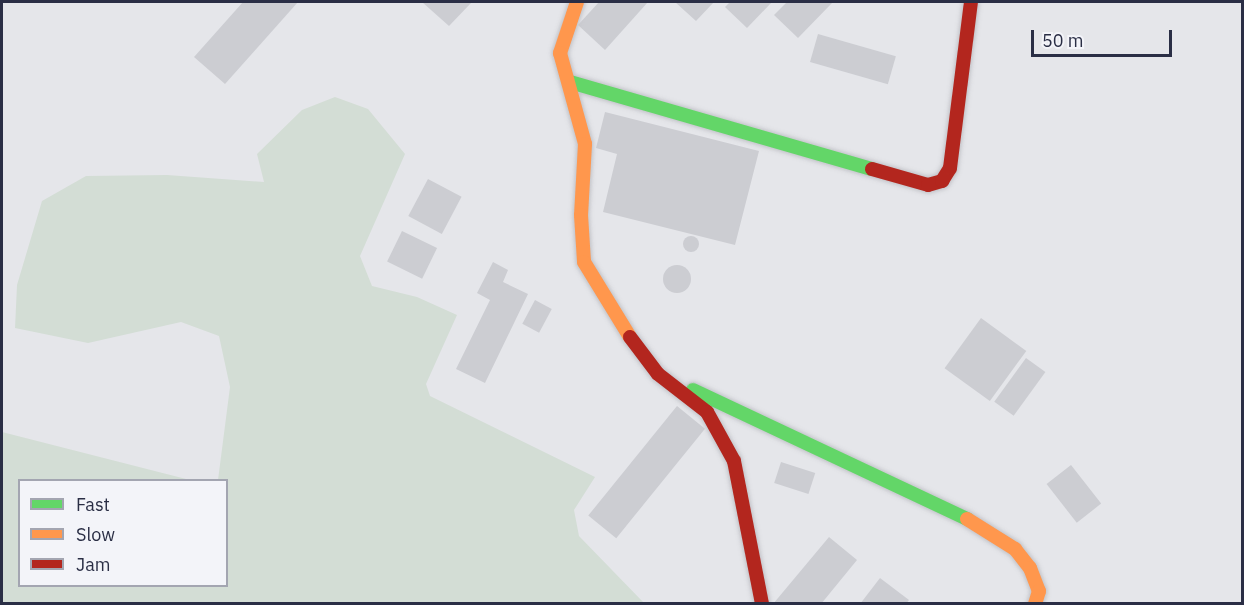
<!DOCTYPE html>
<html>
<head>
<meta charset="utf-8">
<style>
  body { margin:0 }
  #map { position:relative; width:1244px; height:605px; overflow:hidden; background:#e5e6ea; font-family:"IBM Plex Sans",sans-serif }
  div>[style] { position:absolute }
  .green>* { inset:0; background:#d3ddd5 }
  .building>* { inset:0; background:#cccdd2; transform-origin:0 0 }
  .round { border-radius:50% }
  .roads { filter:drop-shadow(0 0 2px #c2c3c8) drop-shadow(0 0 2px #c2c3c8) }
  .fast>* { height:14px; margin:-7px; padding:0 7px; transform-origin:7px; border-radius:7px; background:#63d668 }
  .slow>* { height:14px; margin:-7px; padding:0 7px; transform-origin:7px; border-radius:7px; background:#ff974d }
  .jam>* { height:14px; margin:-7px; padding:0 7px; transform-origin:7px; border-radius:7px; background:#b3261e }
  span { translate:-50% -50%; white-space:nowrap; text-align:center; line-height:1.15; -webkit-text-stroke:6px #f3f4f9; paint-order:stroke }
  .frame { position:absolute; inset:0; border:3px solid #2a2e45; pointer-events:none }
  .legend { position:absolute; left:18px; top:479px; width:210px; height:108px; box-sizing:border-box; background:#f3f4f9; border:2px solid #a3a5b1; margin:0; padding:8px 10px; list-style:none; font-size:18px; color:#2a2e45 }
  .legend li { display:flex; align-items:center; gap:12px; height:30px }
  .legend b { width:30px; border:2px solid #a3a5b1 }
  .scale { position:absolute; left:1031px; top:30px; width:141px; height:27px; box-sizing:border-box; border:3px solid #2a2e45; border-top:0; padding-left:8px; font-size:18px; line-height:21px; white-space:nowrap; color:#2a2e45; -webkit-text-stroke:4px #f3f4f9; paint-order:stroke }
</style>
</head>
<body>
<div id="map">
  <div class="green">
    <i style="clip-path:polygon(335px 97px,368px 109px,405px 154px,360px 256px,372px 286px,417px 297px,457px 315px,426px 384px,430px 396px,595px 477px,574px 510px,579px 536px,644px 603px,2px 603px,2px 432px,190px 480px,20px 480px,20px 586px,226px 586px,226px 480px,218px 480px,230px 387px,219px 336px,181px 322px,88px 343px,15px 328px,17px 285px,42px 201px,86px 176px,167px 175px,264px 182px,257px 154px,302px 110px)"></i>
  </div>
  <div class="building">
    <i style="clip-path:polygon(243px 2px,298px 2px,225px 84px,194px 57px)"></i>
    <i style="clip-path:polygon(422px 2px,472px 2px,449px 26px)"></i>
    <i style="clip-path:polygon(599px 2px,648px 2px,605px 50px,578px 25px)"></i>
    <i style="clip-path:polygon(675px 2px,714px 2px,696px 21px)"></i>
    <i style="clip-path:polygon(730px 2px,772px 2px,747px 28px,725px 7px)"></i>
    <i style="clip-path:polygon(787px 2px,833px 2px,798px 38px,774px 15px)"></i>
    <i style="left:818px;top:34px;width:81px;height:29px;rotate:16deg"></i>
    <i style="clip-path:polygon(605px 112px,759px 151px,735px 245px,603px 212px,617px 154px,596px 148px)"></i>
    <i style="left:428px;top:179px;width:38px;height:42px;rotate:28deg"></i>
    <i style="left:402px;top:231px;width:39px;height:34px;rotate:26deg"></i>
    <i class="round" style="left:683px;top:236px;width:16px;height:16px"></i>
    <i style="clip-path:polygon(493px 262px,508px 270px,503px 282px,528px 294px,485px 383px,456px 369px,490px 300px,477px 293px)"></i>
    <i class="round" style="left:663px;top:265px;width:28px;height:28px"></i>
    <i style="left:535px;top:300px;width:19px;height:27px;rotate:28deg"></i>
    <i style="left:981px;top:318px;width:56px;height:62px;rotate:36deg"></i>
    <i style="left:1026px;top:358px;width:24px;height:54px;rotate:36deg"></i>
    <i style="left:677px;top:406px;width:36px;height:141px;rotate:39deg"></i>
    <i style="left:781px;top:462px;width:36px;height:22px;rotate:18deg"></i>
    <i style="left:1071px;top:465px;width:49px;height:31px;rotate:52deg"></i>
    <i style="clip-path:polygon(829px 537px,857px 560px,821px 604px,773px 604px)"></i>
    <i style="clip-path:polygon(880px 578px,909px 600px,906px 604px,860px 604px)"></i>
  </div>
  <div class="roads">
    <div class="fast">
      <i style="left:570px;top:82px;width:314px;rotate:16.1deg"></i>
      <i style="left:693px;top:390px;width:303px;rotate:25.2deg"></i>
    </div>
    <div class="slow">
      <i style="left:577px;top:2px;width:54px;rotate:108.4deg"></i>
      <i style="left:560px;top:53px;width:94px;rotate:74.6deg"></i>
      <i style="left:585px;top:144px;width:71px;rotate:93.2deg"></i>
      <i style="left:581px;top:215px;width:47px;rotate:86.3deg"></i>
      <i style="left:584px;top:262px;width:88px;rotate:58.5deg"></i>
      <i style="left:967px;top:519px;width:57px;rotate:32deg"></i>
      <i style="left:1015px;top:549px;width:24px;rotate:52deg"></i>
      <i style="left:1030px;top:568px;width:25px;rotate:69deg"></i>
      <i style="left:1039px;top:591px;width:14px;rotate:107deg"></i>
    </div>
    <div class="jam">
      <i style="left:872px;top:169px;width:58px;rotate:15.9deg"></i>
      <i style="left:928px;top:185px;width:15px;rotate:-16deg"></i>
      <i style="left:942px;top:181px;width:15px;rotate:-58deg"></i>
      <i style="left:950px;top:168px;width:167px;rotate:-82.8deg"></i>
      <i style="left:630px;top:337px;width:46px;rotate:52.9deg"></i>
      <i style="left:658px;top:374px;width:62px;rotate:37.8deg"></i>
      <i style="left:707px;top:412px;width:56px;rotate:61.1deg"></i>
      <i style="left:734px;top:461px;width:146px;rotate:78.9deg"></i>
    </div>
  </div>
  <div class="frame"></div>
  <ul class="legend">
  <li><b style="height:8px;background:#63d668"></b>Fast</li>
  <li><b style="height:8px;background:#ff974d"></b>Slow</li>
  <li><b style="height:8px;background:#b3261e"></b>Jam</li>
  </ul>
  <div class="scale">50 m</div>
</div>
</body>
</html>
